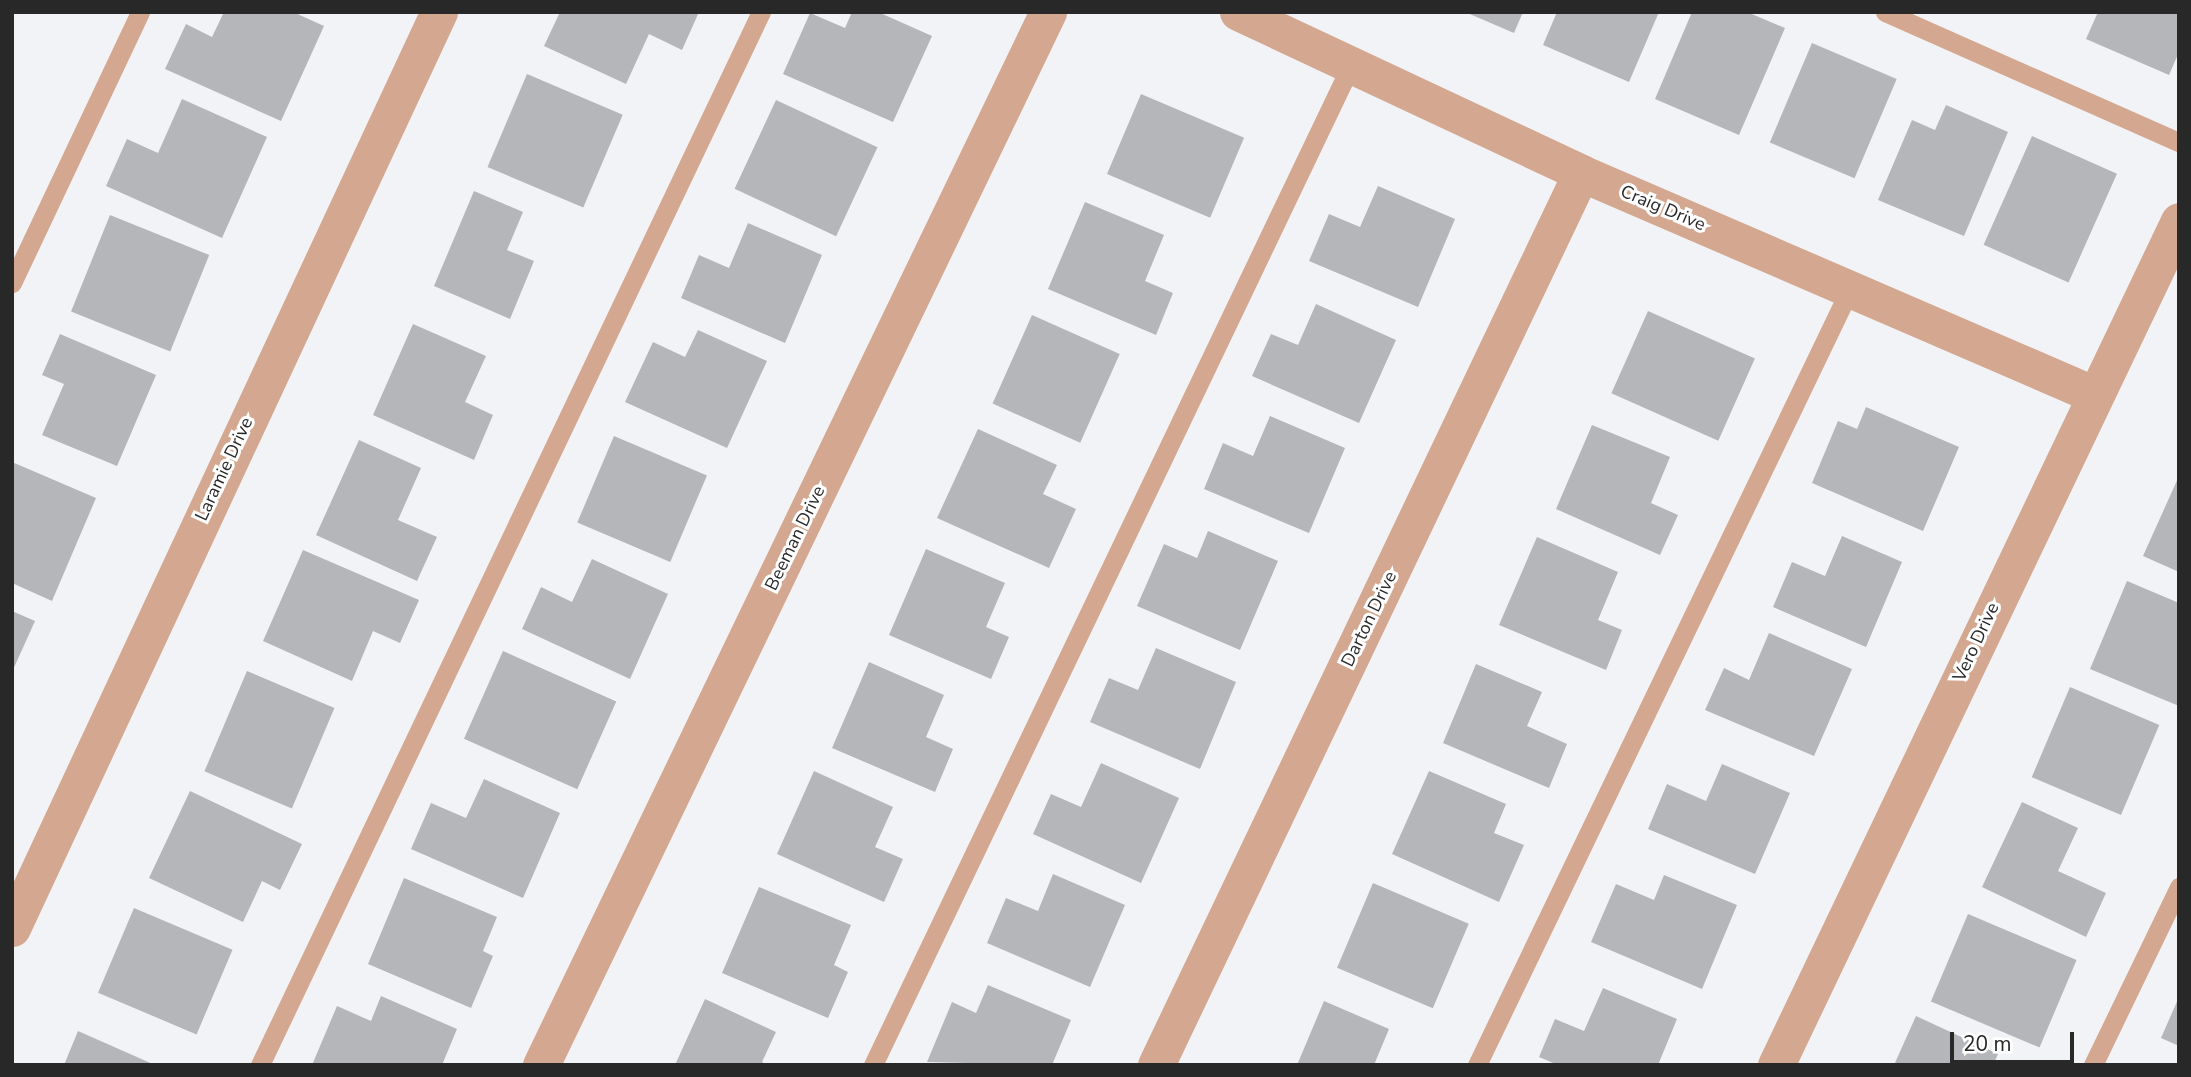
<!DOCTYPE html>
<html>
<head>
<meta charset="utf-8">
<style>
  body { margin:0 }
  #map { position:relative; width:2191px; height:1077px; overflow:hidden; background:#f2f3f7; font-family:"Nunito Sans",sans-serif }
  div>[style] { position:absolute }
  .building>* { inset:0; background:#b5b6b9; transform-origin:0 0 }
  .lane>* { height:19px; margin:-9.5px; padding:0 9.5px; transform-origin:9.5px; border-radius:9.5px; background:#d4a890 }
  .street>* { height:37px; margin:-18.5px; padding:0 18.5px; transform-origin:18.5px; border-radius:18.5px; background:#d4a890 }
  span { translate:-50% -50%; white-space:nowrap; text-align:center; line-height:1.15; -webkit-text-stroke:6px #fff; paint-order:stroke }
  .street-label { font-size:18px; color:#282829 }
  .frame { position:absolute; inset:0; border:14px solid #282829; pointer-events:none }
  .scale { position:absolute; left:1950px; top:1032px; width:124px; height:32px; box-sizing:border-box; border:4px solid #282829; border-top:0; padding-left:9px; font-size:21px; line-height:24px; white-space:nowrap; color:#282829; -webkit-text-stroke:5px #fff; paint-order:stroke }
</style>
</head>
<body>
<div id="map">
  <div class="building">
    <i style="clip-path:polygon(224px 12px,293px 12px,324px 26px,281px 121px,165px 69px,186px 24px,212px 37px)"></i>
    <i style="clip-path:polygon(560px 12px,699px 12px,682px 50px,649px 34px,626px 84px,544px 46px)"></i>
    <i style="clip-path:polygon(852px 12px,878px 12px,932px 36px,893px 122px,783px 74px,810px 13px,845px 28px)"></i>
    <i style="clip-path:polygon(1465px 12px,1523px 12px,1514px 33px)"></i>
    <i style="clip-path:polygon(1557px 12px,1659px 12px,1629px 82px,1543px 45px)"></i>
    <i style="clip-path:polygon(1692px 12px,1747px 12px,1785px 28px,1739px 135px,1655px 99px)"></i>
    <i style="clip-path:polygon(2098px 12px,2179px 12px,2179px 52px,2169px 75px,2086px 39px)"></i>
    <i style="left:1812px;top:43px;width:92px;height:108px;rotate:23deg"></i>
    <i style="left:527px;top:74px;width:104px;height:101px;rotate:23deg"></i>
    <i style="left:1141px;top:94px;width:112px;height:87px;rotate:23deg"></i>
    <i style="clip-path:polygon(182px 99px,267px 137px,222px 238px,106px 186px,127px 139px,158px 153px)"></i>
    <i style="left:776px;top:100px;width:112px;height:98px;rotate:25deg"></i>
    <i style="clip-path:polygon(1946px 105px,2008px 132px,1964px 236px,1878px 200px,1912px 120px,1935px 130px)"></i>
    <i style="left:2032px;top:136px;width:93px;height:119px;rotate:24deg"></i>
    <i style="clip-path:polygon(1378px 186px,1455px 219px,1418px 307px,1309px 261px,1329px 214px,1360px 227px)"></i>
    <i style="clip-path:polygon(474px 191px,523px 212px,507px 250px,534px 261px,510px 319px,434px 286px)"></i>
    <i style="clip-path:polygon(1085px 202px,1164px 235px,1145px 281px,1173px 293px,1156px 335px,1048px 289px)"></i>
    <i style="left:110px;top:215px;width:107px;height:104px;rotate:22deg"></i>
    <i style="clip-path:polygon(748px 223px,822px 255px,785px 343px,681px 298px,699px 255px,729px 268px)"></i>
    <i style="clip-path:polygon(1316px 304px,1396px 340px,1359px 423px,1252px 376px,1271px 334px,1298px 345px)"></i>
    <i style="left:1648px;top:311px;width:117px;height:90px;rotate:24deg"></i>
    <i style="left:1032px;top:315px;width:96px;height:97px;rotate:24deg"></i>
    <i style="clip-path:polygon(413px 324px,486px 356px,465px 402px,493px 415px,474px 460px,373px 415px)"></i>
    <i style="clip-path:polygon(698px 330px,767px 361px,727px 448px,625px 402px,653px 342px,685px 357px)"></i>
    <i style="clip-path:polygon(60px 334px,156px 375px,117px 466px,42px 435px,64px 384px,42px 375px)"></i>
    <i style="clip-path:polygon(1866px 407px,1959px 447px,1923px 531px,1812px 483px,1838px 421px,1857px 429px)"></i>
    <i style="clip-path:polygon(1270px 416px,1345px 448px,1309px 533px,1204px 489px,1223px 443px,1253px 456px)"></i>
    <i style="clip-path:polygon(1592px 425px,1670px 457px,1651px 503px,1678px 515px,1660px 555px,1556px 509px)"></i>
    <i style="clip-path:polygon(978px 429px,1057px 465px,1043px 494px,1076px 509px,1049px 568px,937px 518px)"></i>
    <i style="left:614px;top:436px;width:101px;height:94px;rotate:23deg"></i>
    <i style="clip-path:polygon(359px 440px,421px 468px,398px 520px,437px 537px,417px 581px,316px 535px)"></i>
    <i style="clip-path:polygon(12px 462px,96px 498px,52px 601px,12px 583px)"></i>
    <i style="clip-path:polygon(2179px 476px,2179px 572px,2143px 556px)"></i>
    <i style="clip-path:polygon(1208px 531px,1278px 561px,1240px 650px,1137px 606px,1164px 544px,1197px 558px)"></i>
    <i style="clip-path:polygon(1842px 536px,1902px 562px,1866px 647px,1773px 607px,1792px 562px,1825px 576px)"></i>
    <i style="clip-path:polygon(1537px 537px,1618px 572px,1598px 620px,1622px 630px,1606px 670px,1499px 625px)"></i>
    <i style="clip-path:polygon(926px 549px,1005px 583px,986px 627px,1009px 637px,991px 679px,889px 635px)"></i>
    <i style="clip-path:polygon(303px 550px,419px 600px,400px 643px,373px 631px,352px 681px,263px 641px)"></i>
    <i style="clip-path:polygon(592px 559px,668px 594px,630px 679px,522px 629px,541px 587px,572px 602px)"></i>
    <i style="clip-path:polygon(2127px 581px,2179px 603px,2179px 706px,2090px 669px)"></i>
    <i style="clip-path:polygon(12px 611px,35px 621px,12px 672px)"></i>
    <i style="clip-path:polygon(1769px 633px,1852px 669px,1814px 756px,1705px 710px,1724px 668px,1749px 680px)"></i>
    <i style="clip-path:polygon(1156px 648px,1236px 682px,1200px 769px,1090px 722px,1109px 678px,1138px 690px)"></i>
    <i style="left:503px;top:651px;width:124px;height:96px;rotate:24deg"></i>
    <i style="clip-path:polygon(869px 662px,944px 695px,926px 737px,953px 749px,935px 792px,832px 748px)"></i>
    <i style="clip-path:polygon(1476px 664px,1542px 692px,1527px 726px,1567px 744px,1549px 788px,1443px 743px)"></i>
    <i style="left:247px;top:671px;width:95px;height:109px;rotate:23deg"></i>
    <i style="left:2070px;top:687px;width:97px;height:98px;rotate:23deg"></i>
    <i style="clip-path:polygon(1101px 763px,1179px 798px,1141px 883px,1033px 834px,1051px 794px,1081px 807px)"></i>
    <i style="clip-path:polygon(1722px 764px,1790px 793px,1755px 874px,1648px 829px,1667px 784px,1706px 801px)"></i>
    <i style="clip-path:polygon(814px 771px,893px 807px,875px 847px,903px 859px,884px 902px,777px 854px)"></i>
    <i style="clip-path:polygon(1429px 771px,1506px 804px,1494px 833px,1524px 845px,1499px 902px,1392px 854px)"></i>
    <i style="clip-path:polygon(484px 779px,560px 813px,523px 898px,411px 849px,431px 803px,466px 818px)"></i>
    <i style="clip-path:polygon(190px 791px,302px 844px,280px 890px,262px 881px,243px 922px,149px 878px)"></i>
    <i style="clip-path:polygon(2022px 802px,2078px 828px,2058px 871px,2106px 893px,2086px 937px,1982px 887px)"></i>
    <i style="clip-path:polygon(1053px 874px,1125px 905px,1090px 987px,987px 943px,1006px 898px,1038px 911px)"></i>
    <i style="clip-path:polygon(1664px 875px,1737px 905px,1702px 989px,1591px 942px,1616px 884px,1654px 900px)"></i>
    <i style="clip-path:polygon(404px 878px,497px 917px,483px 951px,493px 956px,471px 1008px,368px 964px)"></i>
    <i style="left:1373px;top:883px;width:104px;height:92px;rotate:23deg"></i>
    <i style="clip-path:polygon(759px 887px,851px 925px,834px 965px,848px 972px,828px 1018px,722px 973px)"></i>
    <i style="left:134px;top:908px;width:107px;height:92px;rotate:23deg"></i>
    <i style="left:1968px;top:914px;width:118px;height:95px;rotate:23deg"></i>
    <i style="clip-path:polygon(988px 985px,1071px 1020px,1052px 1065px,927px 1062px,952px 1002px,976px 1013px)"></i>
    <i style="clip-path:polygon(1603px 988px,1677px 1019px,1658px 1065px,1558px 1065px,1539px 1057px,1555px 1019px,1584px 1031px)"></i>
    <i style="clip-path:polygon(381px 996px,457px 1029px,442px 1065px,312px 1065px,337px 1006px,371px 1021px)"></i>
    <i style="clip-path:polygon(2179px 997px,2179px 1046px,2161px 1038px)"></i>
    <i style="clip-path:polygon(705px 999px,776px 1032px,762px 1062px,768px 1065px,675px 1065px)"></i>
    <i style="clip-path:polygon(1324px 1001px,1389px 1029px,1374px 1065px,1297px 1065px)"></i>
    <i style="clip-path:polygon(1916px 1016px,1998px 1054px,1993px 1065px,1894px 1065px)"></i>
    <i style="clip-path:polygon(78px 1031px,155px 1065px,64px 1065px)"></i>
  </div>
  <div class="lane">
    <i style="left:1885px;top:12px;width:321px;rotate:23.9deg"></i>
    <i style="left:12px;top:283px;width:300px;rotate:-64.7deg"></i>
    <i style="left:260px;top:1065px;width:1166px;rotate:-64.56deg"></i>
    <i style="left:873px;top:1065px;width:1108px;rotate:-64.45deg"></i>
    <i style="left:1477px;top:1065px;width:861px;rotate:-64.33deg"></i>
    <i style="left:2093px;top:1065px;width:198px;rotate:-64.2deg"></i>
  </div>
  <div class="street">
    <i style="left:1238px;top:12px;width:379px;rotate:25.1deg"></i>
    <i style="left:1581px;top:173px;width:558px;rotate:23.35deg"></i>
    <i style="left:12px;top:928px;width:1011px;rotate:-65.01deg"></i>
    <i style="left:541px;top:1065px;width:1169px;rotate:-64.29deg"></i>
    <i style="left:1156px;top:1065px;width:988px;rotate:-64.52deg"></i>
    <i style="left:1776px;top:1065px;width:935px;rotate:-64.48deg"></i>
  </div>
  <div class="street-label">
    <span style="left:1663px;top:208px;rotate:23deg">Craig Drive</span>
    <span style="left:224px;top:469px;rotate:-65deg">Laramie Drive</span>
    <span style="left:795px;top:538px;rotate:-64deg">Beeman Drive</span>
    <span style="left:1369px;top:619px;rotate:-64deg">Darton Drive</span>
    <span style="left:1976px;top:642px;rotate:-65deg">Vero Drive</span>
  </div>
  <div class="frame"></div>
  <div class="scale">20 m</div>
</div>
</body>
</html>
